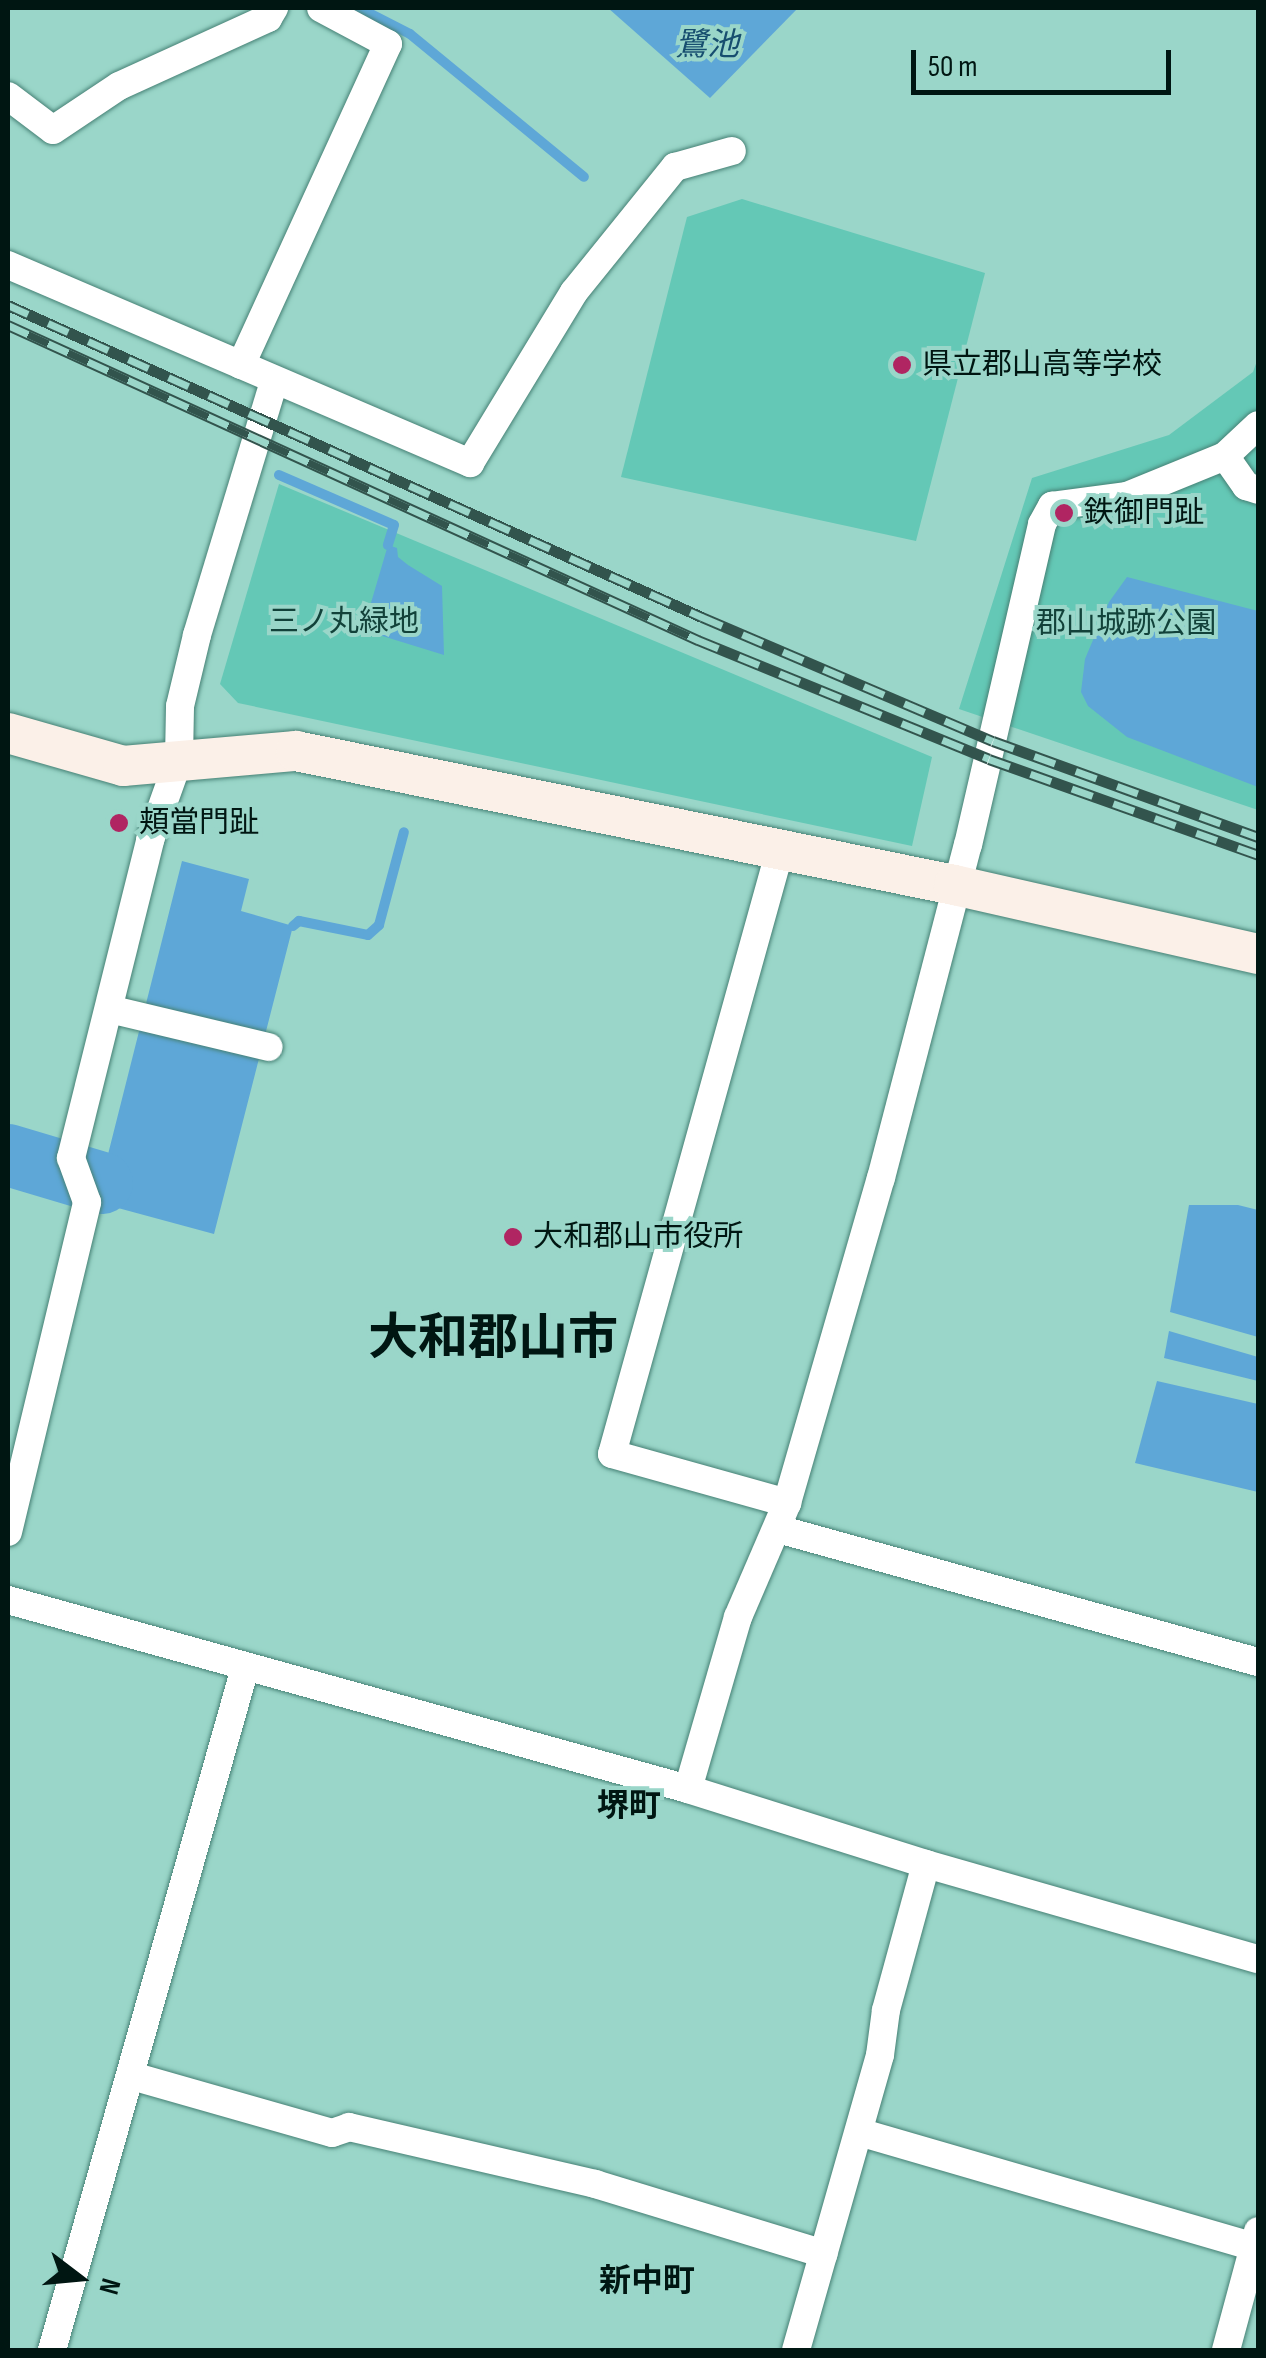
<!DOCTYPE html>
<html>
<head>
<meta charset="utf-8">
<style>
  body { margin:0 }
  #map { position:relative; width:1266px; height:2358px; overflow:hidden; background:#9ad6c9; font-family:"Sofia Sans Condensed","Noto Sans JP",sans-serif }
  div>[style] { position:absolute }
  .green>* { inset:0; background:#64c8b6 }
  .water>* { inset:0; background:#5ea7d7 }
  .stream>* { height:10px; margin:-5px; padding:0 5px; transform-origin:5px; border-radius:5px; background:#5ea7d7 }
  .river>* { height:62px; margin:-31px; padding:0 31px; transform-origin:31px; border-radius:31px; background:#5ea7d7 }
  .roads { filter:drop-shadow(0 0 2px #468175) drop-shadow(0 0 2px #468175) }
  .street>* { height:28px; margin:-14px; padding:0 14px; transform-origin:14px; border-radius:14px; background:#fff }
  .secondary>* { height:40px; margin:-20px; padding:0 20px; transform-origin:20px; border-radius:20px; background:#fbf0e8 }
  .rail>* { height:11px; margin-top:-5.5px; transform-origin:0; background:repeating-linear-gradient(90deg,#9ad6c9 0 22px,#32544d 0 44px); box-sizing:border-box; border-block:2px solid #32544d }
  .dots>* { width:28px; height:28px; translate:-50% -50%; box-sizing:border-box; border:5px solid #9ad6c9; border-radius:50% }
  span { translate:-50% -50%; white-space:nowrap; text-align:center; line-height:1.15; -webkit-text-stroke:8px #9ad6c9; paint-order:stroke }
  .poi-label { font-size:30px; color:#001612 }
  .left { translate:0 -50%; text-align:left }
  .park-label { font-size:30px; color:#12423a }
  .water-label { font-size:32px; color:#174e6f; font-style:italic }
  .neighbourhood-label { font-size:32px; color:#001612; font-weight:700 }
  .town-label { font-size:50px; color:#001612; font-weight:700 }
  .frame { position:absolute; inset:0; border:10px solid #001612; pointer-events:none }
  .north { position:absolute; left:30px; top:2228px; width:100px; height:100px; -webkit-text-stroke:8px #9ad6c9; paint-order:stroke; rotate:106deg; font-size:28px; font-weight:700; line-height:40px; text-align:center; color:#001612 }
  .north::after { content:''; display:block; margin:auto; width:35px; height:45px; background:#001612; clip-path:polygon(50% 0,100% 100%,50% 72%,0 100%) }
  .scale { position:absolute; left:911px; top:50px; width:260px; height:45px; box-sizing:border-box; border:5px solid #001612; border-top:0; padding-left:12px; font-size:30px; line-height:35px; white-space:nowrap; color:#001612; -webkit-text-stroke:8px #9ad6c9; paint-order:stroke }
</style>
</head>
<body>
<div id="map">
  <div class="green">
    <i style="clip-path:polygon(742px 199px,985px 273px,916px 541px,621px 477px,687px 217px)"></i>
    <i style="clip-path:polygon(1258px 358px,1258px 810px,959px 709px,1032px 478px,1169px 435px,1253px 372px)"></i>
    <i style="clip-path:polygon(279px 484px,932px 757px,912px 846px,238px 703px,220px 684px)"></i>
  </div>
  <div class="water">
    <i style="clip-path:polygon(608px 8px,798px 8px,710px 98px)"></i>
    <i style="clip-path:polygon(388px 545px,397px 548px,398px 557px,408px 565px,442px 586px,444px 655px,363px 630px)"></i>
    <i style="clip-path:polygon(1127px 577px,1258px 611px,1258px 787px,1127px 737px,1088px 706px,1081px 692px,1085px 659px,1109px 602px)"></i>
    <i style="clip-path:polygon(182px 861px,249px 879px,241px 911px,293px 926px,214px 1234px,118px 1208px,98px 1194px)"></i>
    <i style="clip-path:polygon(1189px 1205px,1238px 1205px,1258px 1210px,1258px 1337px,1170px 1312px)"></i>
    <i style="clip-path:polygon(1169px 1331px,1258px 1357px,1258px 1381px,1164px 1358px)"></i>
    <i style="clip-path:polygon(1157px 1381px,1258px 1404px,1258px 1492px,1135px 1463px)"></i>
  </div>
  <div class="stream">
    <i style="left:359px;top:8px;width:57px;rotate:27deg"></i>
    <i style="left:410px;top:34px;width:225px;rotate:39.4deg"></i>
    <i style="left:279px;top:475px;width:125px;rotate:23.5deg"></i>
    <i style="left:394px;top:525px;width:21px;rotate:107deg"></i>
    <i style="left:293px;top:926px;width:8px;rotate:-40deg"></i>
    <i style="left:299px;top:921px;width:70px;rotate:11.5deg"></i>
    <i style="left:368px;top:935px;width:15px;rotate:-42deg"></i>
    <i style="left:379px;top:925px;width:96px;rotate:-75deg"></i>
  </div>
  <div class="river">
    <i style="left:8px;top:1155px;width:98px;rotate:16.6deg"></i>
  </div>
  <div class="roads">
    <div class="street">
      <i style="left:8px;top:96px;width:56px;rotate:37.1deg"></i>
      <i style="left:53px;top:130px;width:79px;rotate:-33.7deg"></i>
      <i style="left:119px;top:86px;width:164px;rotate:-24.5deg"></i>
      <i style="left:268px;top:18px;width:12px;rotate:-59deg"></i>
      <i style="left:8px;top:265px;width:503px;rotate:23.2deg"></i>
      <i style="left:470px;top:463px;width:200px;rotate:-58.7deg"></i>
      <i style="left:574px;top:292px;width:161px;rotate:-51.1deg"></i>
      <i style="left:675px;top:167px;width:59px;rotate:-15.7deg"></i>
      <i style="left:241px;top:365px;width:353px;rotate:-65.4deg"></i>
      <i style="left:388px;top:44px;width:76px;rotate:-151.8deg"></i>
      <i style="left:1225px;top:456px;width:37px;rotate:55deg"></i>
      <i style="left:1246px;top:486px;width:13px;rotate:18deg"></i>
      <i style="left:780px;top:850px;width:627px;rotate:105.54deg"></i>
      <i style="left:612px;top:1454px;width:182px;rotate:15.6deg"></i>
      <i style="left:109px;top:1009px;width:164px;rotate:13.4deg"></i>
      <i style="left:778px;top:1529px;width:498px;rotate:15.5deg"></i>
      <i style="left:8px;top:1532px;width:339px;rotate:-76.5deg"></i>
      <i style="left:87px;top:1202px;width:47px;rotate:-110deg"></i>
      <i style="left:71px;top:1158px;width:328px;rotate:-76deg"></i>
      <i style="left:150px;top:840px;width:86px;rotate:-70.3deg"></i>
      <i style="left:179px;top:759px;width:53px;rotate:-88.9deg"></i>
      <i style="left:180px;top:706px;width:73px;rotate:-76.5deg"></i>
      <i style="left:197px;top:635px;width:265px;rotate:-73.1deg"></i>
      <i style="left:8px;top:1600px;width:706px;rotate:15.53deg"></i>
      <i style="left:688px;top:1789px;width:250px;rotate:17.5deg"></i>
      <i style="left:926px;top:1864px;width:345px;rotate:16deg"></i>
      <i style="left:688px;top:1789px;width:179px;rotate:-73.8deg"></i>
      <i style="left:738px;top:1617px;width:124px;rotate:-66.7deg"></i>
      <i style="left:787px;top:1503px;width:338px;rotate:-73.9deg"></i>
      <i style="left:881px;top:1178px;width:344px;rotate:-75.4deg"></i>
      <i style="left:968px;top:845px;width:329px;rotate:-77deg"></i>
      <i style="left:1042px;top:524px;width:21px;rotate:-61deg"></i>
      <i style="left:1052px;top:506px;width:76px;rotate:-7.6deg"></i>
      <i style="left:1127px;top:496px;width:106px;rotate:-22.2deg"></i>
      <i style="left:1225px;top:456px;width:45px;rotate:-43.2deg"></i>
      <i style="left:132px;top:2076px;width:208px;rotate:15.9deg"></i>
      <i style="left:332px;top:2133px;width:18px;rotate:-19deg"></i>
      <i style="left:349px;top:2127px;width:253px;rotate:13deg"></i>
      <i style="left:595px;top:2184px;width:239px;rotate:17deg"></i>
      <i style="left:859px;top:2132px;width:416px;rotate:16.2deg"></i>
      <i style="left:52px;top:2350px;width:709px;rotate:-74.2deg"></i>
      <i style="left:796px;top:2350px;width:307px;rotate:-74.1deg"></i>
      <i style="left:880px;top:2055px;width:45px;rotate:-82.4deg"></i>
      <i style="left:886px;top:2010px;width:151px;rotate:-74.7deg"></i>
      <i style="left:1226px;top:2350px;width:123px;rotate:-74.9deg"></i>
    </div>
    <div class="secondary">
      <i style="left:8px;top:733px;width:120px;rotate:16deg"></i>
      <i style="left:123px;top:766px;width:174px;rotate:-5deg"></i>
      <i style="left:296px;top:751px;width:672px;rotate:11.51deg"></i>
      <i style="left:954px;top:885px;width:312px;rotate:12.8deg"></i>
    </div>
  </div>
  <div class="rail">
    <i style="left:8px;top:305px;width:761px;rotate:24.21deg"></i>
    <i style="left:702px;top:617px;width:316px;rotate:23.1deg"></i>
    <i style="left:993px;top:741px;width:282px;rotate:19.9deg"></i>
    <i style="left:8px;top:325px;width:759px;rotate:24.54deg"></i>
    <i style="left:698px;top:640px;width:314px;rotate:22.2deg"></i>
    <i style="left:989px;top:759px;width:286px;rotate:19.6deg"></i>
  </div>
  <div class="dots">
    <i style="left:902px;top:365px;background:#b02562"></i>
    <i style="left:1064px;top:513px;background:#b02562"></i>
    <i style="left:119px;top:823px;background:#b02562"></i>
    <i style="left:513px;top:1237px;background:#b02562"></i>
  </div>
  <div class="poi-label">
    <span class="left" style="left:922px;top:365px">県立郡山高等学校</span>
    <span class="left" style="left:1084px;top:513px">鉄御門趾</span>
    <span class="left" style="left:139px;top:823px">頬當門趾</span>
    <span class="left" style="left:533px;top:1237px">大和郡山市役所</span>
  </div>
  <div class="park-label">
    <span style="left:344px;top:622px">三ノ丸緑地</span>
    <span style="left:1126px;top:624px">郡山城跡公園</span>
  </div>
  <div class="water-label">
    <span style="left:707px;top:46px">鷺池</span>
  </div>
  <div class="neighbourhood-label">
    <span style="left:629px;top:1807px">堺町</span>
    <span style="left:647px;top:2282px">新中町</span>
  </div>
  <div class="town-label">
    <span style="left:493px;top:1340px">大和郡山市</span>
  </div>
  <div class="frame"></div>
  <div class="north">N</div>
  <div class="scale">50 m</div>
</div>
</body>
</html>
